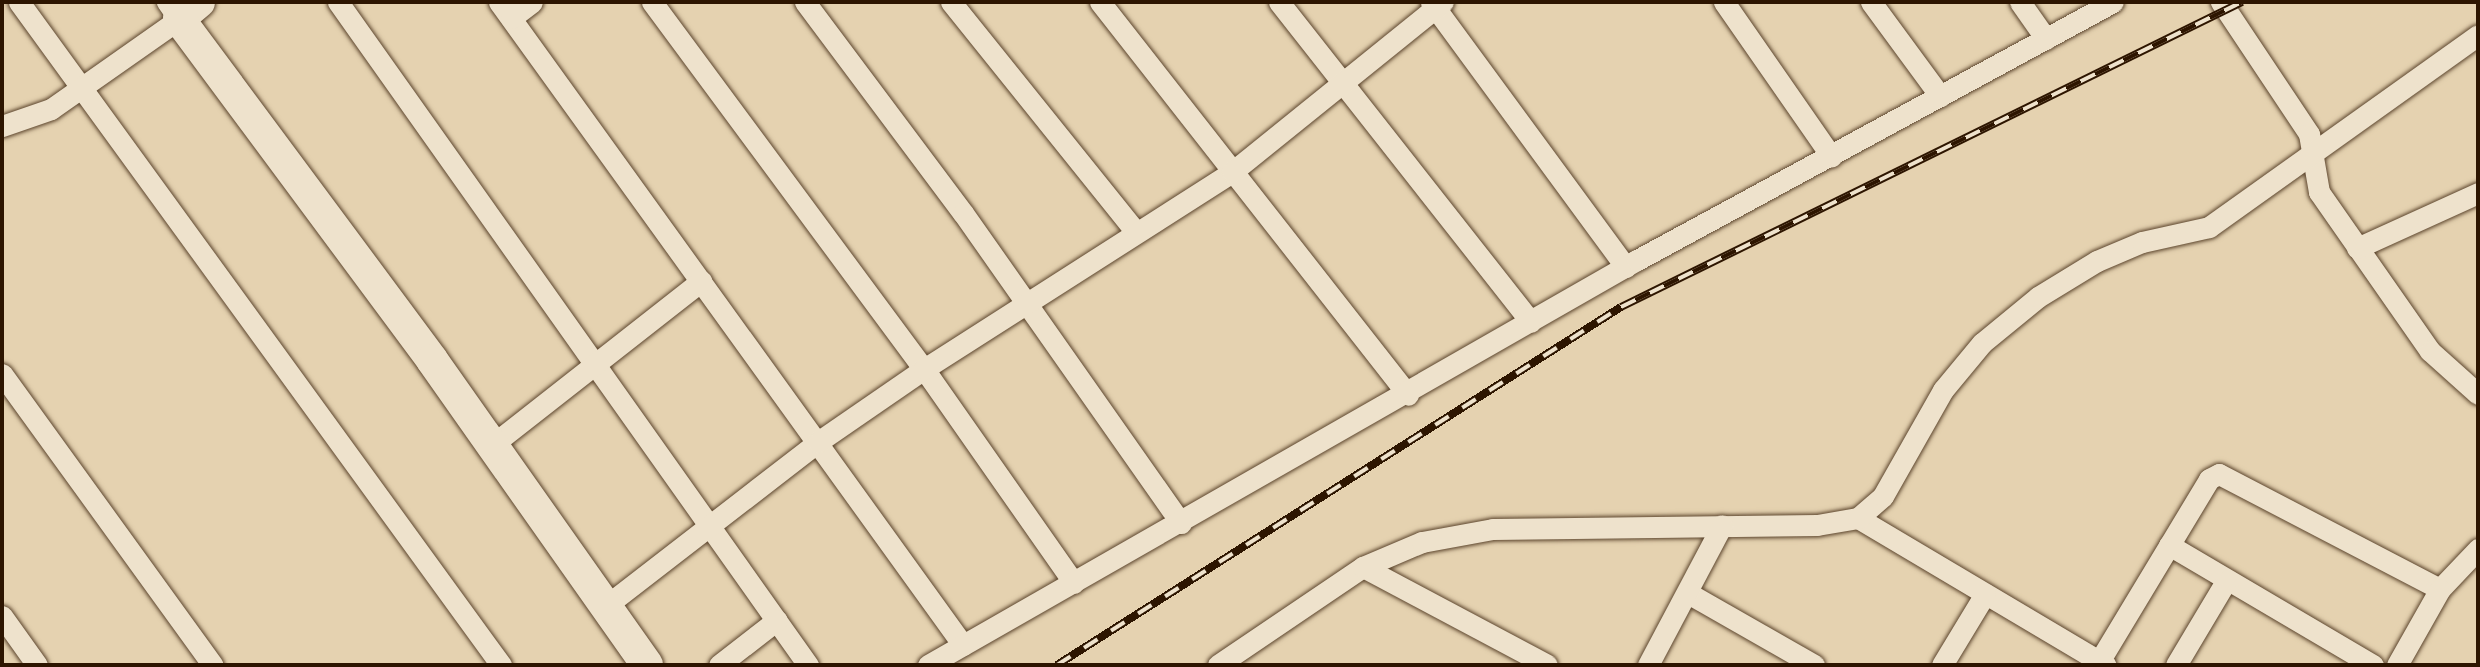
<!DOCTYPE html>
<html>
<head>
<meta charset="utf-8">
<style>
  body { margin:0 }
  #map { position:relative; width:2480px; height:667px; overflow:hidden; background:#e5d2b0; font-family:"Sorts Mill Goudy",serif }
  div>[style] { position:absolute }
  .roads { filter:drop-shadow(0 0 2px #5b442c) drop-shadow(0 0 2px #5b442c) }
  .street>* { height:21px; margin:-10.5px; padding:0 10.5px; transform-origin:10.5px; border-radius:10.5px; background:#eee2cc }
  .secondary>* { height:32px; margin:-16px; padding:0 16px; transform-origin:16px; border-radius:16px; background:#eee2cc }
  .rail>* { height:8px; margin-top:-4px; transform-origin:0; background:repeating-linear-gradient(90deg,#eee2cc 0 16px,#2d1500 0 32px); box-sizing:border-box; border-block:2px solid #2d1500 }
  span { translate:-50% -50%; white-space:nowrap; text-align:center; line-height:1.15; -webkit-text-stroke:5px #eee2cc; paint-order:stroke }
  .frame { position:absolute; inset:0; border:4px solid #2d1500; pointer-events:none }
</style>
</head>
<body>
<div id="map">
  <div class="roads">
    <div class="street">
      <i style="left:19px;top:2px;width:820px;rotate:53.98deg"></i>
      <i style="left:338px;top:2px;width:813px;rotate:54.67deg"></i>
      <i style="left:499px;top:2px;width:793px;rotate:54.19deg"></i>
      <i style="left:652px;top:2px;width:457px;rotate:53.5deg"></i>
      <i style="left:924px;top:369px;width:261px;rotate:55deg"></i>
      <i style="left:805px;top:2px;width:264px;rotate:53.2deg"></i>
      <i style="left:963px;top:213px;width:379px;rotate:54.9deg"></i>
      <i style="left:951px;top:2px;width:295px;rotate:51.2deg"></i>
      <i style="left:1100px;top:2px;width:499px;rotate:51.9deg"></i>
      <i style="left:1279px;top:2px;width:407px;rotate:51.8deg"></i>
      <i style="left:1431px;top:2px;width:329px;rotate:53.7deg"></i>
      <i style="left:1724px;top:2px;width:188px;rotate:55.2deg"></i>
      <i style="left:1871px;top:2px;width:117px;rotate:53.7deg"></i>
      <i style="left:2020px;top:2px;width:45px;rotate:54.9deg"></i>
      <i style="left:2221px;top:2px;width:159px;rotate:56.3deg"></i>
      <i style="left:2309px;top:134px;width:59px;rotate:80.2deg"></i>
      <i style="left:2319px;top:192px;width:194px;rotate:55.1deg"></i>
      <i style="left:2430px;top:351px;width:64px;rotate:41.9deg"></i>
      <i style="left:511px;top:18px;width:26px;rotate:-37deg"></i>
      <i style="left:2px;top:126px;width:52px;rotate:-19.1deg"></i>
      <i style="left:51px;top:109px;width:156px;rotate:-35.1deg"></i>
      <i style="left:179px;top:19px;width:21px;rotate:-125deg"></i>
      <i style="left:2357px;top:248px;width:133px;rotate:-24.4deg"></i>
      <i style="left:2px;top:374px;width:359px;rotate:54.1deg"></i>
      <i style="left:492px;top:445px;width:266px;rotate:-38.1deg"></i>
      <i style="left:1858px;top:518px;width:288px;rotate:30.7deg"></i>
      <i style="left:2169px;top:545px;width:237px;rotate:30.5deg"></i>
      <i style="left:1363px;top:567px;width:208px;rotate:28deg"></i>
      <i style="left:1688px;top:593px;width:145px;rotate:29.7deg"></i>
      <i style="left:607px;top:605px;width:267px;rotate:-37.7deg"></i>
      <i style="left:818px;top:442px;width:129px;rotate:-34.6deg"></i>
      <i style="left:924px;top:369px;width:366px;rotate:-32.6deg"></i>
      <i style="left:1232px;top:172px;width:271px;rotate:-38.9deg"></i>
      <i style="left:2px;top:616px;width:60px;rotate:54.5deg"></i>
      <i style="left:719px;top:665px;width:73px;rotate:-37.8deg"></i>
      <i style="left:928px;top:665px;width:817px;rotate:-29.74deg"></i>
      <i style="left:1637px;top:260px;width:541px;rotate:-28.46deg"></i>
      <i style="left:1218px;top:665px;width:175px;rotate:-34.1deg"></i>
      <i style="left:1363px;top:567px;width:64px;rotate:-23deg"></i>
      <i style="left:1422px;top:542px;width:72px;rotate:-10.4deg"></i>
      <i style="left:1493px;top:529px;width:324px;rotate:-0.7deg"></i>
      <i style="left:1817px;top:525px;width:42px;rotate:-9.7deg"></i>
      <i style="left:1858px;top:518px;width:33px;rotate:-41deg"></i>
      <i style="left:1883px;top:496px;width:122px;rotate:-60.5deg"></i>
      <i style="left:1943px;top:390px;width:61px;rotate:-50.3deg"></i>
      <i style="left:1982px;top:343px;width:72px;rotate:-39.4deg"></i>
      <i style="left:2038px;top:297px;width:69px;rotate:-31.4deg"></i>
      <i style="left:2097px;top:261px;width:49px;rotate:-22.9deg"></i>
      <i style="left:2142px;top:242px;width:69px;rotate:-12.6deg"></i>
      <i style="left:2209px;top:227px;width:330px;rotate:-35.5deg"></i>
      <i style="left:1648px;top:665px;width:158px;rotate:-62.1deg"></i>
      <i style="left:1942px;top:665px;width:83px;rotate:-58.8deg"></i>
      <i style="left:2097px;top:665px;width:217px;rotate:-58.9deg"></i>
      <i style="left:2209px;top:479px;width:11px;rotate:-27deg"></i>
      <i style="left:2219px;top:474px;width:249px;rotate:27.5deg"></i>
      <i style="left:2440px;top:589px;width:55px;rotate:-46.5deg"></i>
      <i style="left:2176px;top:665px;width:98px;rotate:-59.2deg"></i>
      <i style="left:2397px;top:665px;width:87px;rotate:-60.5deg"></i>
    </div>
    <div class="secondary">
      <i style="left:199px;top:2px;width:26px;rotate:140deg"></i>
      <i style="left:179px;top:19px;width:425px;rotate:53.4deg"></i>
      <i style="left:432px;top:360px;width:373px;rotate:54.8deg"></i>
    </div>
  </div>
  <div class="rail">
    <i style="left:1057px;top:665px;width:668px;rotate:-32.41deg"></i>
    <i style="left:1621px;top:307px;width:692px;rotate:-26.16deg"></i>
  </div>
  <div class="frame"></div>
</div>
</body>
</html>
